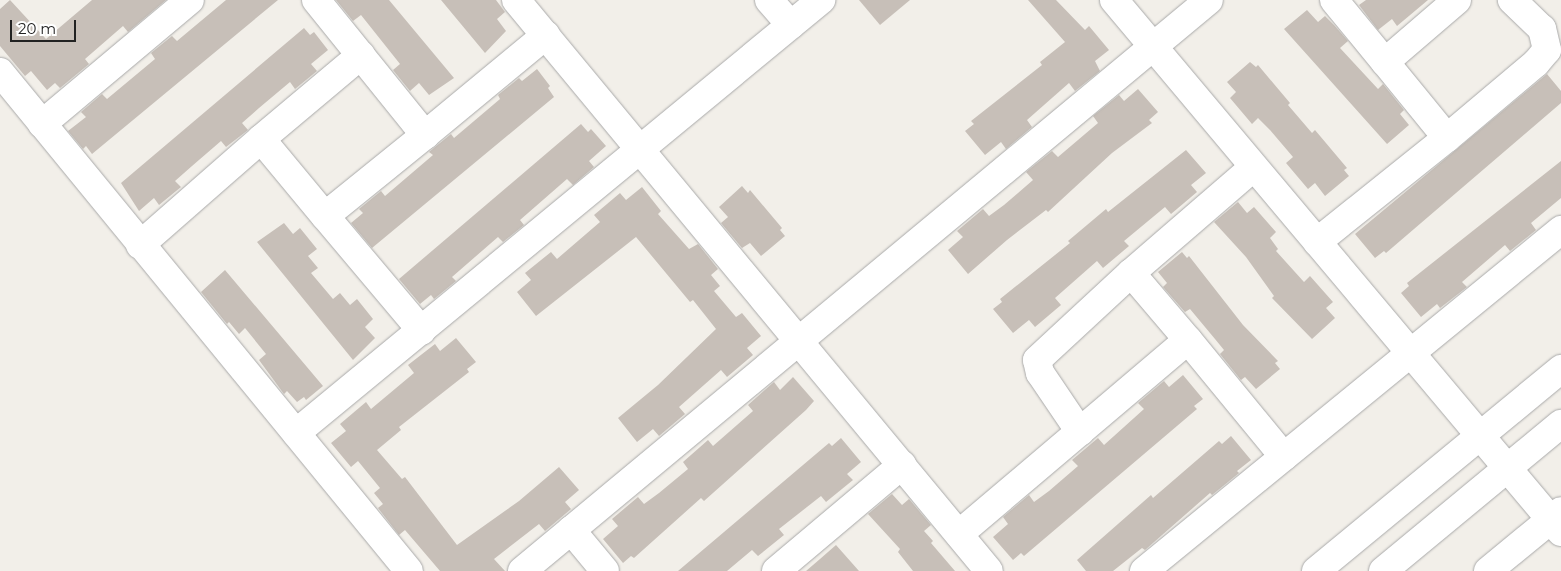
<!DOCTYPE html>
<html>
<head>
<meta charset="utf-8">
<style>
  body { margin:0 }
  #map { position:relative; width:1561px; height:571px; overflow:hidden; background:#f2efe9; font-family:Montserrat,sans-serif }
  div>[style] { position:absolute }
  .building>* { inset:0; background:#c7bfb8 }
  .roads { filter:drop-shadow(0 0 1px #a9a9a9) drop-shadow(0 0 1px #a9a9a9) }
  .minor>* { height:28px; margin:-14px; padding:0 14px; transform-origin:14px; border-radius:14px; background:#fff }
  span { translate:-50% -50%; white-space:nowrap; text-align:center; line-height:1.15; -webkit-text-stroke:4px #fff; paint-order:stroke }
  .scale { position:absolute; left:10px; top:20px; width:66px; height:22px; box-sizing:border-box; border:2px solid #222; border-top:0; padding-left:6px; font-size:15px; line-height:18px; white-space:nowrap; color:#222; -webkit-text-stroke:4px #fff; paint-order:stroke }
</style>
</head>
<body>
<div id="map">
  <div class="building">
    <i style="clip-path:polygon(10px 0,46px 39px,92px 0,166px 0,128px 32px,123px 26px,85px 59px,89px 64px,60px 88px,55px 83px,47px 90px,31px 71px,25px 76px,0 46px,0 9px)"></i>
    <i style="clip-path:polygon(226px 0,278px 0,92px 154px,86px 146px,83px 149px,68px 131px,86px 117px,81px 112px,102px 94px,107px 99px,155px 59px,151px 53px,172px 36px,177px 41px)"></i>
    <i style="clip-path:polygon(336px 0,389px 0,454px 78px,429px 95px,419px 83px,410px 91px,393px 70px,400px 64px,361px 15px,353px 21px)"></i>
    <i style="clip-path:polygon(441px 0,496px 0,505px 12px,497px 19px,506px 31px,485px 53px)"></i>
    <i style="clip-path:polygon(859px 0,910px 0,880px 25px)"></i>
    <i style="clip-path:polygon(1028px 0,1056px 0,1085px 30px,1089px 26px,1109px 50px,1095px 61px,1100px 71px,1075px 91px,1069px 83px,1027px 120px,1032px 127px,1006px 149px,1001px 142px,985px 155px,965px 131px,974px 124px,971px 121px,1042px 65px,1040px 62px,1065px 42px)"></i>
    <i style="clip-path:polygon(1366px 0,1428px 0,1397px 26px,1392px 19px,1378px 30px,1359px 5px)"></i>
    <i style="clip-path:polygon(1307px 10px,1318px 22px,1325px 16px,1334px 25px,1348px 41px,1340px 48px,1378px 89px,1383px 84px,1404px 110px,1400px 114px,1409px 125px,1387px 144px,1284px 29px)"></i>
    <i style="clip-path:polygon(304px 28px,310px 35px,314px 32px,328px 50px,311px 64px,317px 71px,295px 89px,290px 82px,259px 108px,242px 123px,248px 130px,226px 147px,221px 141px,192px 166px,175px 181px,181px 187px,159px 205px,154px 198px,139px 211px,121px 183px)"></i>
    <i style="clip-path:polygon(1250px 62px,1256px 67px,1258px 65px,1290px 103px,1288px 105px,1312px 133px,1315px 130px,1347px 168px,1344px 170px,1349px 176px,1325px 196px,1315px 183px,1308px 189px,1286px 163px,1293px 157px,1270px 130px,1258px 118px,1252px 124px,1230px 98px,1236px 92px,1227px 82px)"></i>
    <i style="clip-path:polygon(537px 69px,550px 86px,548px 88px,554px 97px,372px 248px,351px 223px,363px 213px,359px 209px,381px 191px,385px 196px,433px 155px,429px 152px,451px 134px,454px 138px,500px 99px,498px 95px,519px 78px,522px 81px)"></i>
    <i style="clip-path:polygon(1547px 74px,1561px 91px,1561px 103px,1386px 253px,1384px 251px,1375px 258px,1355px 234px)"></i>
    <i style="clip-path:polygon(1138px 89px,1158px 112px,1149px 120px,1152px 123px,1112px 153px,1048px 212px,1046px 210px,1007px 240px,968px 274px,948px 250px,963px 237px,957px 231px,983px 209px,989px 216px,1004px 205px,1033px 180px,1026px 172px,1052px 151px,1058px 157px,1098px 123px,1093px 116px,1119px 95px,1124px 101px)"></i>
    <i style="clip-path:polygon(581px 124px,588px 132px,591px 129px,606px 146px,589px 161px,594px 167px,573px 185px,567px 179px,520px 220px,524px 225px,503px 242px,498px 237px,452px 277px,456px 281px,434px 299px,431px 295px,420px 304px,399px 279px)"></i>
    <i style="clip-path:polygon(1186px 150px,1206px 173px,1191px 185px,1197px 192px,1171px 214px,1165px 207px,1124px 241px,1129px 246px,1103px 268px,1097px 261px,1055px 298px,1061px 305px,1035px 327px,1029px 320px,1013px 333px,993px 309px,1002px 302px,1000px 299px,1070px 243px,1068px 241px,1106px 209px,1108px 212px)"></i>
    <i style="clip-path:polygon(1561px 161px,1561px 198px,1531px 223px,1536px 230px,1510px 251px,1505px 245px,1462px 282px,1467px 287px,1440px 308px,1437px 304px,1421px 317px,1401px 293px,1409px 286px,1407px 283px)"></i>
    <i style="clip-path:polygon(742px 186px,748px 193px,750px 190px,782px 228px,780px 230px,785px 236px,761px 256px,750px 243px,742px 248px,721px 223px,728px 217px,719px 207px)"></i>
    <i style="clip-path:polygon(642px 187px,661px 211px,658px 214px,689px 249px,698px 244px,718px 269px,711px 275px,720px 286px,714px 291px,736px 317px,742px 313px,761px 336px,747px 348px,753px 355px,727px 377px,721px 370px,679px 407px,685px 414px,659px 436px,653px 429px,637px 442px,618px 418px,658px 385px,716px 329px,693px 300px,690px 302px,636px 237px,536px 316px,517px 292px,531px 280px,525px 273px,551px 252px,557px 259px,600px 222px,594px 215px,620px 193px,626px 200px)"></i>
    <i style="clip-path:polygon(1238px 202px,1247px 213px,1254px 207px,1276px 232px,1270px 238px,1278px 249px,1276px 251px,1304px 282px,1310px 276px,1333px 302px,1326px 308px,1335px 318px,1312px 339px,1272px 298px,1274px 296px,1246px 257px,1214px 222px)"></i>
    <i style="clip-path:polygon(284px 223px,293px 234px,300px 228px,317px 249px,308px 256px,318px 268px,311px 273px,333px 299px,340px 293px,350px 305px,357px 299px,373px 319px,365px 327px,375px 338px,353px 360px,257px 242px)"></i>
    <i style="clip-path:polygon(1182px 252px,1187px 258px,1189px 256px,1243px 325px,1278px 361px,1275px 363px,1280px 369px,1256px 389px,1245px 377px,1241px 380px,1220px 354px,1224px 350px,1215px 339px,1190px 309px,1185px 312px,1163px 287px,1167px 283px,1158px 272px)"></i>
    <i style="clip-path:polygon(225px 270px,323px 386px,306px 400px,304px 397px,297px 402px,287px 391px,284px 394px,259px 360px,266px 354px,245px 328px,239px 334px,229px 322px,227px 324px,201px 292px)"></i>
    <i style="clip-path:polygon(456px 338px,476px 362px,467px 369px,469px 372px,399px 427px,401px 430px,377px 450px,402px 479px,405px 477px,457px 545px,519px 501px,559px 467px,579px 490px,565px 502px,571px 509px,545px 531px,539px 524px,494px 559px,505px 571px,440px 571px,405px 530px,399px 535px,378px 508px,383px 504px,374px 493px,380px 488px,358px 461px,351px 467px,331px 443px,346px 431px,340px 424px,366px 402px,371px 409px,414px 373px,408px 365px,435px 344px,440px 351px)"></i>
    <i style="clip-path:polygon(1183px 375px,1203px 399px,1194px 406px,1197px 409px,1024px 556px,1021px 553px,1013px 560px,993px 537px,1008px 524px,1003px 517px,1029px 495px,1034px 502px,1049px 491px,1078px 466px,1072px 460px,1098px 438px,1104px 445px,1144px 409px,1138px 403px,1164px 381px,1169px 387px)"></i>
    <i style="clip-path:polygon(793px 377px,814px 401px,806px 410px,704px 501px,701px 498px,634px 558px,631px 556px,623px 563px,603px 539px,618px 526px,612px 519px,638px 497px,644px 504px,659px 493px,688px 469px,683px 462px,708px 440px,713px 446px,753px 411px,748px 405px,774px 382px,780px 390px)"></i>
    <i style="clip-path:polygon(1231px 436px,1251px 460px,1237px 471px,1239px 473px,1212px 495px,1210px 493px,1145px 550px,1142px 548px,1113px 571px,1086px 571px,1077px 560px,1151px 495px,1153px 498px,1219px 441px,1222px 444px)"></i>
    <i style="clip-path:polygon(841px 438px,861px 462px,847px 474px,853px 480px,826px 502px,821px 496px,779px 529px,784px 535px,758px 556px,752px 550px,727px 571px,678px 571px,829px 443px,832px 446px)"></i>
    <i style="clip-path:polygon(892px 494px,902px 505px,909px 499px,931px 525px,924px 531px,933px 541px,931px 543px,955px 571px,913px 571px,898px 552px,900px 549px,868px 514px)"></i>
    <i style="clip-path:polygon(836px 545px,859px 571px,806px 571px,820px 559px)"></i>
  </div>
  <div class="roads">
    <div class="minor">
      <i style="left:316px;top:0;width:174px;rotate:51.1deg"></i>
      <i style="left:425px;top:135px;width:157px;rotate:-39.6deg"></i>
      <i style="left:516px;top:0;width:741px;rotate:50.36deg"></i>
      <i style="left:769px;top:0;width:33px;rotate:49deg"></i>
      <i style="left:1114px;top:0;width:695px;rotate:49.96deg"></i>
      <i style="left:1334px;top:0;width:80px;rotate:50.6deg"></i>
      <i style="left:1385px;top:62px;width:95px;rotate:-40.7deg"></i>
      <i style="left:361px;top:55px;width:131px;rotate:140deg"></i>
      <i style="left:261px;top:139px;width:100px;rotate:50.3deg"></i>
      <i style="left:325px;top:216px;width:129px;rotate:-39deg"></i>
      <i style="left:1385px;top:62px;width:98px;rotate:50.8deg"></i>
      <i style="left:0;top:72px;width:645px;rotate:50.66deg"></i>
      <i style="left:42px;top:124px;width:193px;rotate:-40deg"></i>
      <i style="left:325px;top:216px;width:150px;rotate:49.9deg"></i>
      <i style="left:1317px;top:242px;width:166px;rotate:-38.7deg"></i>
      <i style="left:1447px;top:138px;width:116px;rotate:-40.1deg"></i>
      <i style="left:1536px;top:63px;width:17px;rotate:-50deg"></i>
      <i style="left:1547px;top:50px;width:22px;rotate:-103deg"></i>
      <i style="left:1542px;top:29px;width:42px;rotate:-136deg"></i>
      <i style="left:140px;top:245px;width:161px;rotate:-41.2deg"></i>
      <i style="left:1188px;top:340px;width:88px;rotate:-130.4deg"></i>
      <i style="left:1131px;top:273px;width:162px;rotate:-40.8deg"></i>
      <i style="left:1080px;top:432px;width:71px;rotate:-124.1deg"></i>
      <i style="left:1040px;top:373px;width:13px;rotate:-103deg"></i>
      <i style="left:1037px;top:360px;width:128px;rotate:-42.8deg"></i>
      <i style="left:296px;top:433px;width:681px;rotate:-39.51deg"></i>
      <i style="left:571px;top:530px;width:53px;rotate:50.3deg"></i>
      <i style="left:959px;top:534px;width:300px;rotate:-40.3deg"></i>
      <i style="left:1188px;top:340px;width:151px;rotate:50.6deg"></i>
      <i style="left:522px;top:571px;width:893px;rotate:-39.73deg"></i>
      <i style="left:776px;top:571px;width:165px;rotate:-40.1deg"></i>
      <i style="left:1144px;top:571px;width:539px;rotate:-39.27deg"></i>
      <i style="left:1316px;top:571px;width:318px;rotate:-39.5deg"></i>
      <i style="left:1383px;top:571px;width:231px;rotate:-39.6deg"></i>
      <i style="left:1488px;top:571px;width:94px;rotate:-39.4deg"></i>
    </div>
  </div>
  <div class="scale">20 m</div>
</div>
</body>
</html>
